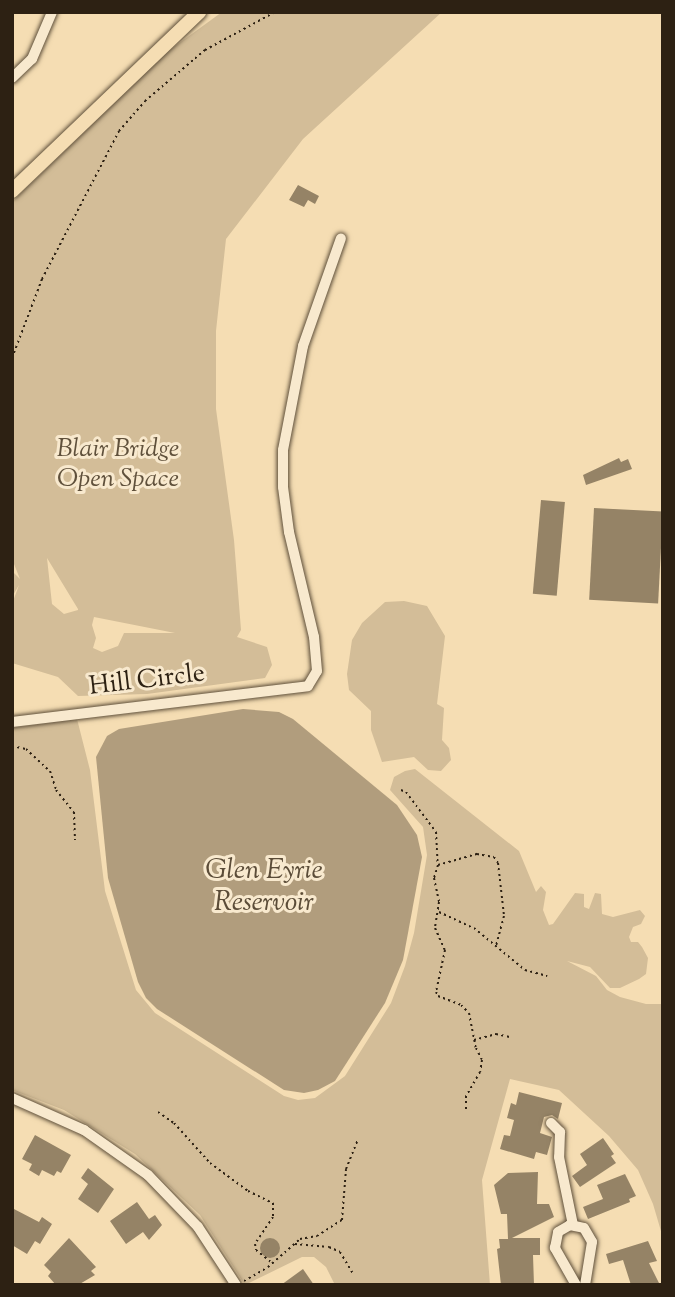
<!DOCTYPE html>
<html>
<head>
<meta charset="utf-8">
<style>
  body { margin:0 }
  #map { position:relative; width:675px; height:1297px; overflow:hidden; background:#f5ddb3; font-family:"Sorts Mill Goudy",serif }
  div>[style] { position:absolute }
  .green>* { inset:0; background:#d3bd98 }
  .water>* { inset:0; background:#b19d7d }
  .building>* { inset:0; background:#958366; transform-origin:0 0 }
  .round { border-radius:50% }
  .path>* { height:2px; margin-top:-1px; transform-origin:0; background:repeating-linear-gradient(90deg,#2d2113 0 2px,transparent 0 5.5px) }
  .roads { filter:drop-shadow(0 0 2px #5f503b) drop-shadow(0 0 2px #5f503b) }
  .minor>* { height:10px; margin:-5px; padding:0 5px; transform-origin:5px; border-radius:5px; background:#f8e9ce }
  .major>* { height:14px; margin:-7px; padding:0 7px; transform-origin:7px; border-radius:7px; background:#f5ddb3 }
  span { translate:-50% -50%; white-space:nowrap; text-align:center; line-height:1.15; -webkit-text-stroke:6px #f8e9ce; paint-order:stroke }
  .park-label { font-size:26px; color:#5f503b; font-style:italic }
  .street-label { font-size:26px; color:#2d2113 }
  .water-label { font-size:28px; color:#5b4c38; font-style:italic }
  .frame { position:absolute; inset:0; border:14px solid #2d2113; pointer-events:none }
</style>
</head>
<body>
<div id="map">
  <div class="green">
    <i style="clip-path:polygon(evenodd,222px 12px,442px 12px,303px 139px,226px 239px,216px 331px,216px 409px,234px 540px,241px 630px,237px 637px,267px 647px,272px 665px,265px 678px,147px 694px,78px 696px,58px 677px,12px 663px,12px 604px,19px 585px,12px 597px,12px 571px,20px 579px,12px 559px,12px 202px,167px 52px,222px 12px,47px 558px,78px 609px,78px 610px,64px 614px,52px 604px,47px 558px,222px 12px,94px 617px,175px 633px,124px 633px,118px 646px,102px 652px,93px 648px,96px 638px,92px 625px,94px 617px)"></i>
    <i style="clip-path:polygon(404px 601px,427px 606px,445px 636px,437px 704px,444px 708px,442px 740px,449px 748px,451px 760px,441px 771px,428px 770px,414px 757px,382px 762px,371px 730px,371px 711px,349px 690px,347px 674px,352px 640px,362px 623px,385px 602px)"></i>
    <i style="clip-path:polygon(77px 719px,90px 770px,105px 891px,136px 990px,155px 1013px,284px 1096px,298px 1100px,315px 1098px,345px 1076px,391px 1003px,405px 966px,414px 933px,427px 855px,423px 827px,390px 790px,394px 777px,405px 771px,415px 769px,519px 851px,536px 892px,541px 886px,546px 892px,543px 910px,549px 925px,553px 924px,575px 893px,584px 894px,584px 907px,589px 909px,595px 893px,601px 894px,602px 914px,613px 917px,640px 910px,645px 916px,641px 924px,633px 927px,629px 937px,631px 942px,638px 942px,642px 947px,648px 958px,646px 974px,639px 979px,620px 988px,610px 988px,590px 967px,567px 961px,596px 976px,607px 990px,620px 997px,646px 1004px,663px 1004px,663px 1238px,653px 1204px,638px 1170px,609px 1136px,559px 1090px,510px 1079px,482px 1180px,490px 1285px,335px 1285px,326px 1267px,314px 1257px,302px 1257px,245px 1285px,200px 1215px,135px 1154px,64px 1110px,12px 1090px,12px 728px)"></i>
  </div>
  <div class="water">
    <i style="clip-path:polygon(243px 709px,279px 712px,293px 719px,397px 805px,417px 835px,422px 857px,403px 960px,385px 1003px,335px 1081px,318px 1090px,304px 1093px,284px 1090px,157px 1009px,146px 998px,138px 982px,108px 878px,96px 757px,107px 736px,119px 729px)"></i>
  </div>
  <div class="building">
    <i style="clip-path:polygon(298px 185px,319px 196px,315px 204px,308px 200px,304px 207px,289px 200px)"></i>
    <i style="clip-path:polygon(619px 458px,621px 462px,628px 459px,632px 469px,586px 485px,583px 475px)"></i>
    <i style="left:541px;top:500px;width:24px;height:94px;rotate:5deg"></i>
    <i style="left:594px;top:508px;width:69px;height:92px;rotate:3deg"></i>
    <i style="clip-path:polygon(519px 1092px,562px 1103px,558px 1119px,552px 1115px,544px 1117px,540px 1133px,552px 1137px,547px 1155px,536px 1152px,534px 1159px,500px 1149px,504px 1135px,510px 1136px,514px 1120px,507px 1118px,511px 1103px,516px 1105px)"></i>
    <i style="clip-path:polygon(35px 1135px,71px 1155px,61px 1173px,57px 1171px,54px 1176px,42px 1170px,39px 1176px,29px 1170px,32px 1164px,22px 1159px)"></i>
    <i style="clip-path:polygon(603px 1138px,614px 1154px,611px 1156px,616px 1163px,580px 1187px,572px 1176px,587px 1165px,580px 1154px)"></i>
    <i style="clip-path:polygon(88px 1168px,114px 1189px,98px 1213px,78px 1199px,88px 1184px,81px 1178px)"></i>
    <i style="clip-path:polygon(538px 1172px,537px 1204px,549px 1204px,554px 1217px,512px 1238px,540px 1238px,540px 1255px,533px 1255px,534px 1285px,501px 1285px,497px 1249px,500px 1248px,499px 1239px,508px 1239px,507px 1214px,501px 1214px,494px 1185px,508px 1173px)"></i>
    <i style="clip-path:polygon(625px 1174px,636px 1196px,629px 1199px,630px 1202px,588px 1219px,583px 1207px,603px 1199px,597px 1185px)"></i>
    <i style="clip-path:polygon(137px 1202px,149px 1219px,155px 1215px,162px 1225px,149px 1240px,143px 1232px,126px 1244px,110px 1221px)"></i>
    <i style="clip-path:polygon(12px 1208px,39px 1222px,42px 1217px,52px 1224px,40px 1244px,35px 1241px,27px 1254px,12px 1245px)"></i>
    <i class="round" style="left:260px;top:1238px;width:20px;height:20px"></i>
    <i style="clip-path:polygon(69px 1238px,96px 1267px,91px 1271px,95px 1275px,78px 1285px,56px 1285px,48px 1276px,51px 1272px,44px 1265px)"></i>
    <i style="clip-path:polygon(648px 1241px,657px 1261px,649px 1263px,660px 1285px,631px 1285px,623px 1260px,609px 1264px,606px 1254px)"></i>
    <i style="clip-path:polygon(303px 1269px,314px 1285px,281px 1285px)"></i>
  </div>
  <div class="path">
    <i style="left:12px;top:358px;width:85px;rotate:-69.2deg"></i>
    <i style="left:42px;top:279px;width:167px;rotate:-62.5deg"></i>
    <i style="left:119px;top:131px;width:40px;rotate:-49deg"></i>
    <i style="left:145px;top:101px;width:79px;rotate:-40.4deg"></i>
    <i style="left:205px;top:50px;width:80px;rotate:-28.5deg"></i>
    <i style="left:12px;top:746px;width:14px;rotate:12deg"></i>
    <i style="left:26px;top:749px;width:33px;rotate:43deg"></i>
    <i style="left:50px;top:771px;width:20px;rotate:72deg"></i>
    <i style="left:56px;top:790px;width:28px;rotate:51deg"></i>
    <i style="left:74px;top:812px;width:28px;rotate:88deg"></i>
    <i style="left:401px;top:790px;width:5px;rotate:22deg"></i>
    <i style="left:406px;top:792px;width:50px;rotate:53.1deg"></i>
    <i style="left:436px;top:832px;width:33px;rotate:87deg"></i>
    <i style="left:438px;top:865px;width:14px;rotate:107deg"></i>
    <i style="left:434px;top:878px;width:25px;rotate:78deg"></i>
    <i style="left:439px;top:902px;width:26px;rotate:99deg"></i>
    <i style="left:435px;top:928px;width:24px;rotate:66deg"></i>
    <i style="left:445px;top:950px;width:43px;rotate:102.1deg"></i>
    <i style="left:436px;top:992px;width:4px;rotate:63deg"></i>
    <i style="left:438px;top:996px;width:25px;rotate:21deg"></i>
    <i style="left:461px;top:1005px;width:11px;rotate:45deg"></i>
    <i style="left:469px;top:1013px;width:36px;rotate:79deg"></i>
    <i style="left:476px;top:1048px;width:13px;rotate:63deg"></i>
    <i style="left:482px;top:1060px;width:12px;rotate:99deg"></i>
    <i style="left:480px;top:1072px;width:28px;rotate:120deg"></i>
    <i style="left:466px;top:1096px;width:14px;rotate:90deg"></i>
    <i style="left:438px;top:865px;width:41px;rotate:-15.8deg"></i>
    <i style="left:477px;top:854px;width:17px;rotate:10deg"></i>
    <i style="left:494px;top:857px;width:7px;rotate:56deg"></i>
    <i style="left:498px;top:863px;width:53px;rotate:83.5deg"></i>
    <i style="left:504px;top:916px;width:31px;rotate:105deg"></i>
    <i style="left:439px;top:912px;width:38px;rotate:25deg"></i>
    <i style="left:474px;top:928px;width:66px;rotate:39.5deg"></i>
    <i style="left:525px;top:970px;width:23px;rotate:15deg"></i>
    <i style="left:474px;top:1040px;width:23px;rotate:-15deg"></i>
    <i style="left:496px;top:1034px;width:14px;rotate:12deg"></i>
    <i style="left:158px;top:1112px;width:19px;rotate:35deg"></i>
    <i style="left:174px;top:1123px;width:54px;rotate:48deg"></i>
    <i style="left:210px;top:1163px;width:47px;rotate:36.4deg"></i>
    <i style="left:248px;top:1191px;width:28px;rotate:26deg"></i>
    <i style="left:273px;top:1203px;width:14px;rotate:90deg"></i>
    <i style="left:273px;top:1217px;width:32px;rotate:124deg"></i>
    <i style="left:255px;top:1244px;width:6px;rotate:81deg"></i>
    <i style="left:256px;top:1250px;width:22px;rotate:39deg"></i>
    <i style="left:295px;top:1244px;width:34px;rotate:5deg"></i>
    <i style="left:329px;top:1247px;width:12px;rotate:24deg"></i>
    <i style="left:340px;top:1252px;width:26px;rotate:59deg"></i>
    <i style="left:244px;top:1281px;width:28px;rotate:-30deg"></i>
    <i style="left:268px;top:1267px;width:43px;rotate:-41.2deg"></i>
    <i style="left:300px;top:1239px;width:17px;rotate:-10deg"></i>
    <i style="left:317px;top:1236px;width:30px;rotate:-33deg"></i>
    <i style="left:342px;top:1220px;width:51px;rotate:-85.5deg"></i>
    <i style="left:346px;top:1169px;width:32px;rotate:-68deg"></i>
  </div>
  <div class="roads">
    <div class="minor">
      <i style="left:12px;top:78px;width:28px;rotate:-44deg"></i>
      <i style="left:32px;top:59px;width:51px;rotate:-66.9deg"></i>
      <i style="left:12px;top:722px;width:298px;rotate:-6.9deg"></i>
      <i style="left:308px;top:686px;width:17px;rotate:-59deg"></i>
      <i style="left:317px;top:671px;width:34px;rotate:-95deg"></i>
      <i style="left:314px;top:637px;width:108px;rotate:-103.4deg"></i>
      <i style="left:289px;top:532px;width:45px;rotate:-97.6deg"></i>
      <i style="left:283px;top:487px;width:37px;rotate:-90deg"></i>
      <i style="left:283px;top:450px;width:106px;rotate:-79.1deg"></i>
      <i style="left:303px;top:346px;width:114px;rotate:-70.6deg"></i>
      <i style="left:12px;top:1098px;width:79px;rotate:24deg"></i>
      <i style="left:84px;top:1130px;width:78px;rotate:35.1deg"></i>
      <i style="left:148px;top:1175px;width:72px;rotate:46.1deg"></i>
      <i style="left:198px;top:1227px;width:69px;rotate:56.8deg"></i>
      <i style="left:551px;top:1123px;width:13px;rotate:45deg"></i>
      <i style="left:560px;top:1132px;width:25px;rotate:92deg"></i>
      <i style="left:559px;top:1157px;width:69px;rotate:78.4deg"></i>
      <i style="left:576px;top:1285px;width:43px;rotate:-119.6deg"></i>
      <i style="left:555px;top:1248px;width:16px;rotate:-79deg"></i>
      <i style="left:558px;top:1232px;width:14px;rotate:-30deg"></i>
      <i style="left:570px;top:1225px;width:14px;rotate:12deg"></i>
      <i style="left:584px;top:1228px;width:16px;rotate:60deg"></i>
      <i style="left:592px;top:1242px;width:44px;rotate:99.2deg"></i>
    </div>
    <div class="major">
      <i style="left:12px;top:191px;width:259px;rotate:-43.7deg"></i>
    </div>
  </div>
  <div class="park-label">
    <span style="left:118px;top:465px">Blair Bridge<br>Open Space</span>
  </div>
  <div class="street-label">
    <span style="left:147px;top:681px;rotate:-7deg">Hill Circle</span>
  </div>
  <div class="water-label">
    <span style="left:264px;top:887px">Glen Eyrie<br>Reservoir</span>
  </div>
  <div class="frame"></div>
</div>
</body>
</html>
